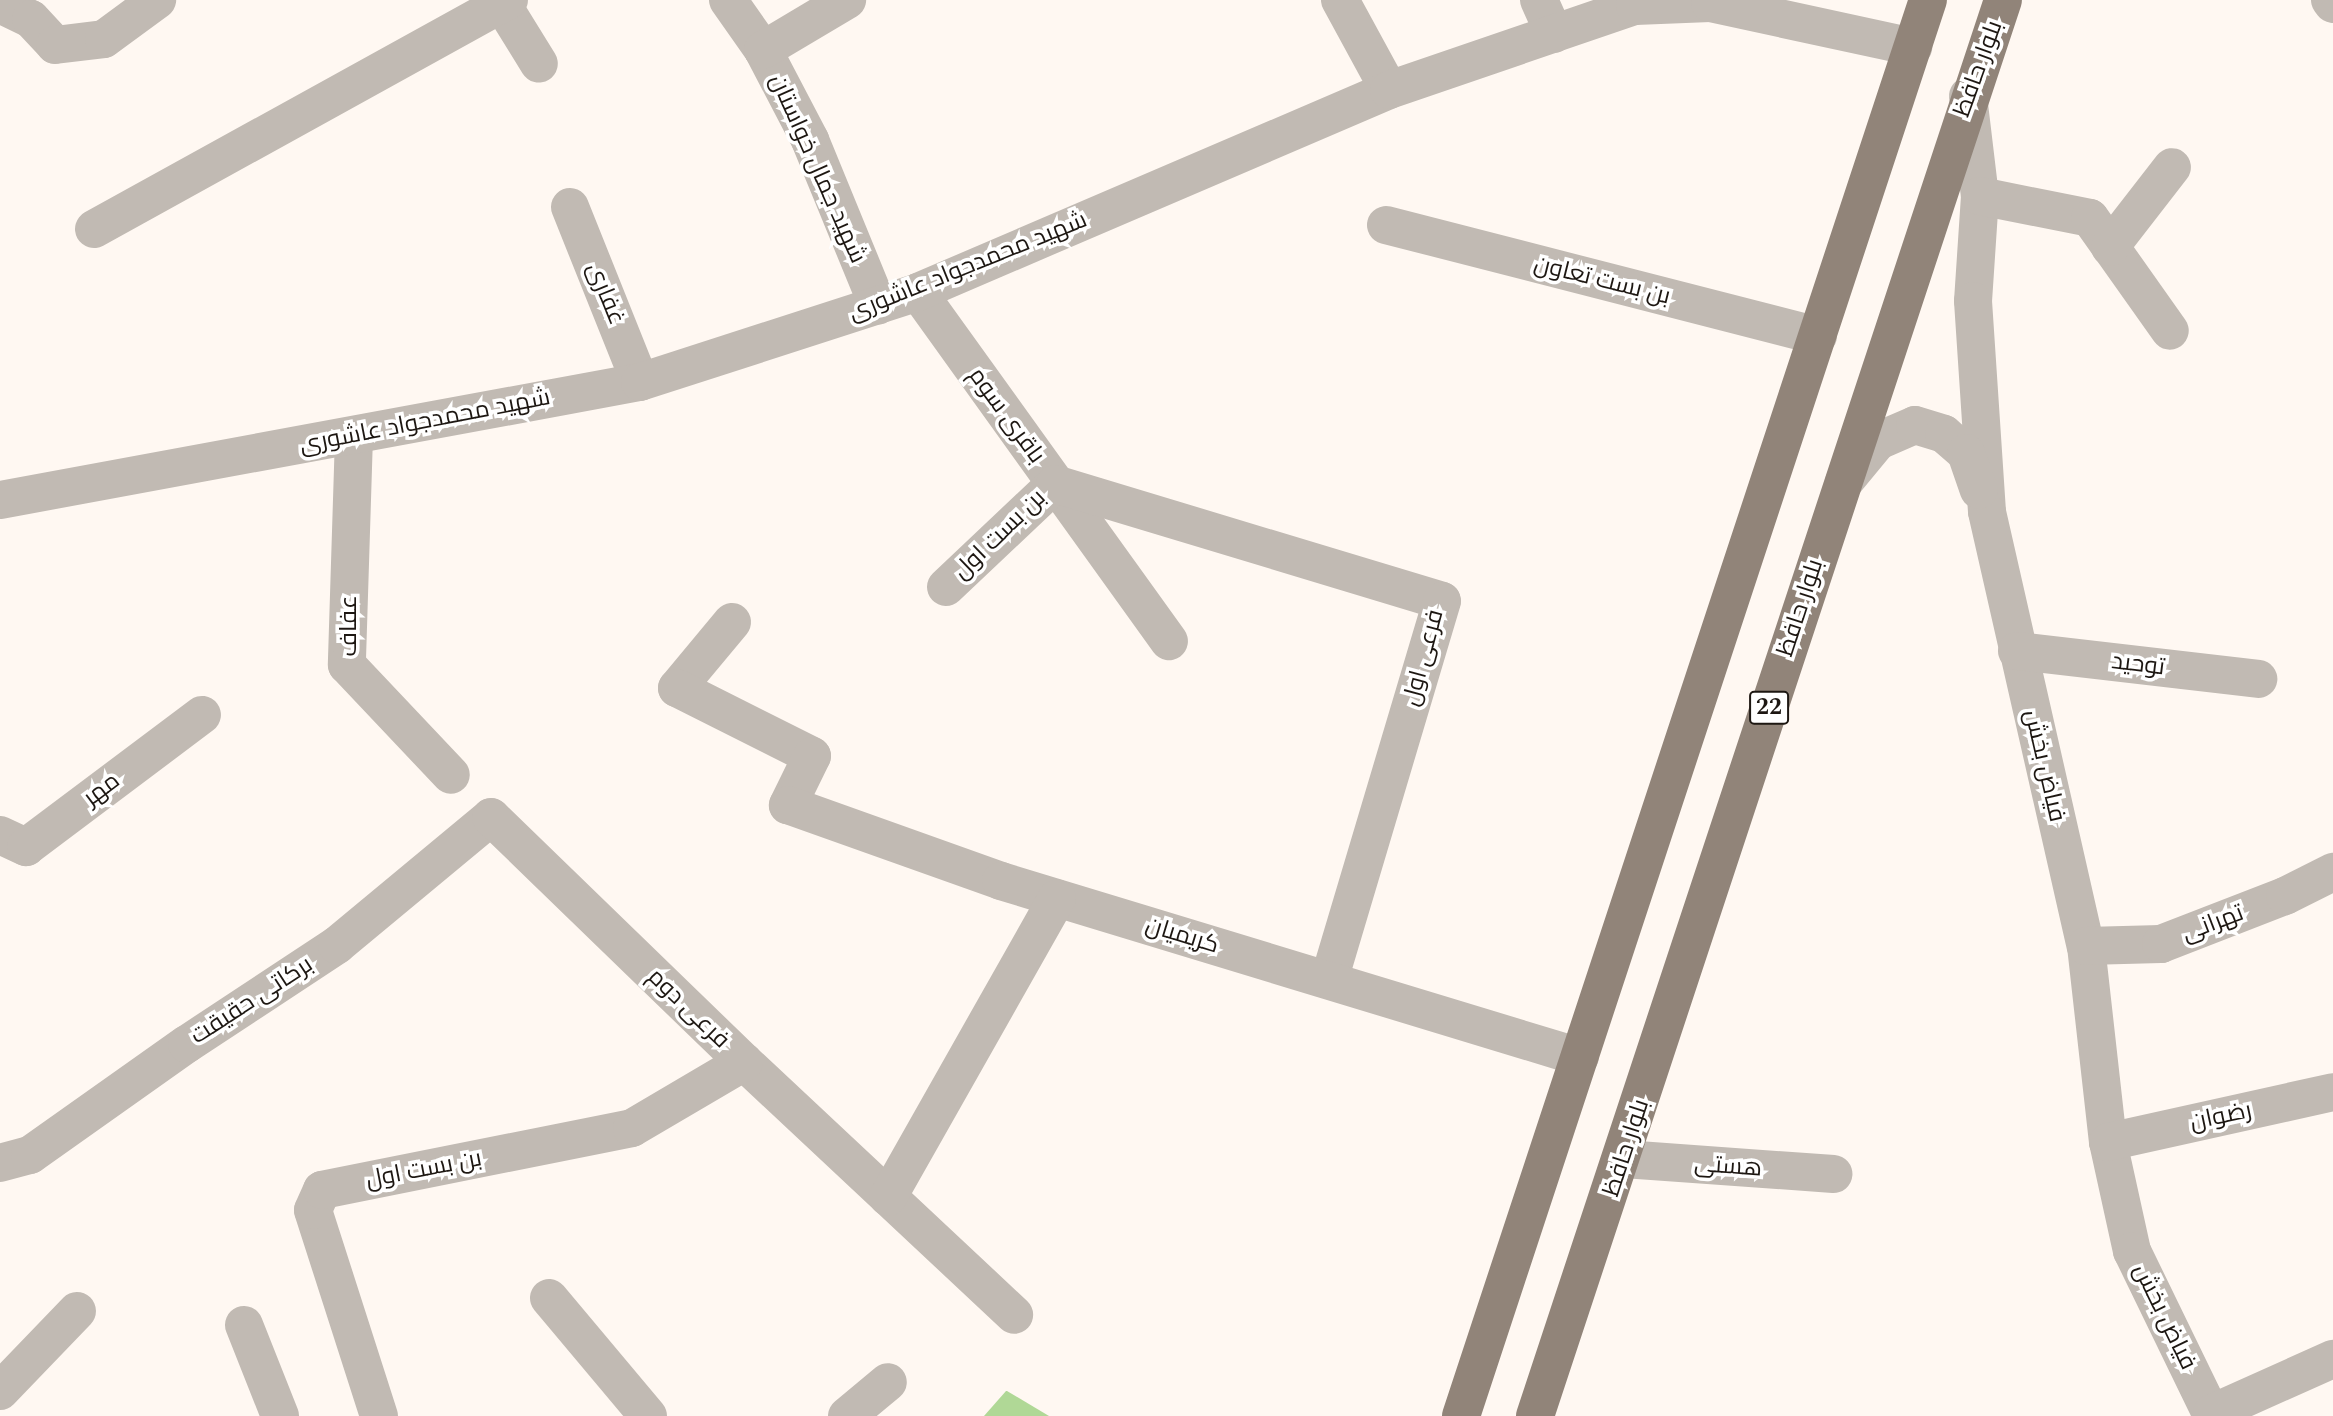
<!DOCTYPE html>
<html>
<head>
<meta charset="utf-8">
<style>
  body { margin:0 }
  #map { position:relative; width:2333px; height:1416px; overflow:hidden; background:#fff8f2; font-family:Spectral,Cairo,serif }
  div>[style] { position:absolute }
  .green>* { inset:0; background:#b0d896 }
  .minor>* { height:38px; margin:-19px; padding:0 19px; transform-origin:19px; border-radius:19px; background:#c1bab3 }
  .major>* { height:38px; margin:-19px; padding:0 19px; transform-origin:19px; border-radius:19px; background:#918479 }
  span { translate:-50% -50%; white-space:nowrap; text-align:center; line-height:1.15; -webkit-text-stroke:7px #fff; paint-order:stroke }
  .shield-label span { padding:2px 5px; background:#fff; border:2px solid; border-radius:5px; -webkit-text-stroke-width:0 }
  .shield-label { font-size:23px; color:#1d1712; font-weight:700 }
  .street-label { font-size:24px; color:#1d1712 }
</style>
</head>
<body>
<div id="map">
  <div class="green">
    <i style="clip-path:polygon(1006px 1391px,1007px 1391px,1049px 1416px,984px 1416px)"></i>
  </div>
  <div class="minor">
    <i style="left:728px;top:0;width:61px;rotate:55deg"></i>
    <i style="left:763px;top:50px;width:102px;rotate:62.4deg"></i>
    <i style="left:810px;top:140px;width:179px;rotate:67.7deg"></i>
    <i style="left:1340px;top:0;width:102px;rotate:61.4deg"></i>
    <i style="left:1539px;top:0;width:37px;rotate:66deg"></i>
    <i style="left:2330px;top:0;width:5px;rotate:53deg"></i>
    <i style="left:0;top:4px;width:34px;rotate:26deg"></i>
    <i style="left:31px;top:19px;width:35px;rotate:47deg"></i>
    <i style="left:55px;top:45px;width:49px;rotate:-7deg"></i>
    <i style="left:104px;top:39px;width:66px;rotate:-36.3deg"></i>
    <i style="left:502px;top:4px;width:70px;rotate:58.3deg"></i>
    <i style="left:763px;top:50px;width:98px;rotate:-30.8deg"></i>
    <i style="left:1968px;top:96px;width:101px;rotate:83.2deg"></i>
    <i style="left:1980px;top:196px;width:105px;rotate:93.8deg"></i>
    <i style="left:1973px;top:301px;width:211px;rotate:86.2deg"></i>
    <i style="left:1987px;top:512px;width:445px;rotate:77.2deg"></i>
    <i style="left:2086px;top:946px;width:197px;rotate:83.6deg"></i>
    <i style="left:2108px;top:1142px;width:112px;rotate:77.6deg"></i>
    <i style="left:2132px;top:1251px;width:183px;rotate:64.1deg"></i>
    <i style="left:1980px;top:196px;width:112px;rotate:11.3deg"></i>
    <i style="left:2090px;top:218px;width:138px;rotate:54.7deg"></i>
    <i style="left:570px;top:207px;width:188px;rotate:68.2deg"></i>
    <i style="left:1386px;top:225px;width:446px;rotate:14.4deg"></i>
    <i style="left:94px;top:229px;width:474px;rotate:-28.9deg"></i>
    <i style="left:2110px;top:247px;width:101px;rotate:-52.2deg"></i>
    <i style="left:918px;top:292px;width:430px;rotate:54.3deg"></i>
    <i style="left:354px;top:436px;width:229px;rotate:91.8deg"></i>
    <i style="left:347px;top:665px;width:151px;rotate:46.6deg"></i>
    <i style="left:1844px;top:482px;width:53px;rotate:-50.3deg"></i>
    <i style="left:1878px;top:441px;width:40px;rotate:-23.4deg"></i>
    <i style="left:1915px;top:425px;width:30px;rotate:17deg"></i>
    <i style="left:1944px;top:434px;width:29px;rotate:41deg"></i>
    <i style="left:1966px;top:453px;width:39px;rotate:71deg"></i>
    <i style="left:0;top:500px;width:651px;rotate:-10.45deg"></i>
    <i style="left:640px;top:382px;width:292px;rotate:-17.9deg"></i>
    <i style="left:918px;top:292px;width:512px;rotate:-23.21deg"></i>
    <i style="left:1389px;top:90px;width:260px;rotate:-18.9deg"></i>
    <i style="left:1635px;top:6px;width:75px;rotate:-2.3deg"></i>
    <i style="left:1710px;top:3px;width:208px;rotate:12.2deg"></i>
    <i style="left:946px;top:587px;width:150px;rotate:-43.4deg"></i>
    <i style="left:1055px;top:484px;width:404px;rotate:16.8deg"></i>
    <i style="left:1442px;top:601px;width:395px;rotate:106.6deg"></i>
    <i style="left:732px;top:622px;width:86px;rotate:129.8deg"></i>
    <i style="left:677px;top:688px;width:151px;rotate:26.7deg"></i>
    <i style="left:812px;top:756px;width:55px;rotate:116.1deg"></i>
    <i style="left:788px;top:805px;width:226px;rotate:19.6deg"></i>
    <i style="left:1001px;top:881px;width:605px;rotate:16.91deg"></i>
    <i style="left:2017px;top:651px;width:243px;rotate:6.6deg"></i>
    <i style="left:0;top:835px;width:29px;rotate:25deg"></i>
    <i style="left:26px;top:847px;width:220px;rotate:-36.9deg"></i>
    <i style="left:2086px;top:946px;width:75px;rotate:-1.5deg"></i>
    <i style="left:2161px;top:944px;width:133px;rotate:-21.2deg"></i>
    <i style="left:2285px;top:896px;width:54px;rotate:-26.6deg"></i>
    <i style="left:2108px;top:1142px;width:230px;rotate:-12.5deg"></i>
    <i style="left:1624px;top:1159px;width:210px;rotate:4.1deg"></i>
    <i style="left:0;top:1163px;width:31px;rotate:-15deg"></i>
    <i style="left:30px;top:1155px;width:192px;rotate:-35.3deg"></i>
    <i style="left:187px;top:1044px;width:180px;rotate:-33.4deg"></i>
    <i style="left:337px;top:945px;width:200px;rotate:-39.7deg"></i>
    <i style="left:491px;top:817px;width:352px;rotate:44.1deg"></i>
    <i style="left:744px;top:1062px;width:370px;rotate:43.1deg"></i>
    <i style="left:888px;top:1197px;width:343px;rotate:-60.5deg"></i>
    <i style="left:549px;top:1298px;width:154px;rotate:50deg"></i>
    <i style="left:244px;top:1325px;width:98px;rotate:68.4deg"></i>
    <i style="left:0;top:1391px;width:111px;rotate:-46.1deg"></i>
    <i style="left:2212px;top:1413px;width:133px;rotate:-24.1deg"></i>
    <i style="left:379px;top:1416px;width:216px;rotate:-107.8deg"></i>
    <i style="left:313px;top:1210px;width:22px;rotate:-66deg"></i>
    <i style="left:322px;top:1190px;width:316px;rotate:-11.3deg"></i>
    <i style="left:632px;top:1128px;width:130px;rotate:-30.5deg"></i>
    <i style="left:847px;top:1416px;width:53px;rotate:-39.7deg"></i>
  </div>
  <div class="major">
    <i style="left:1461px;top:1416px;width:1491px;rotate:-71.75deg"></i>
    <i style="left:1535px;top:1416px;width:1491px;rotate:-71.71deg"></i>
  </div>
  <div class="shield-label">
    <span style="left:1769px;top:708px">22</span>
  </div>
  <div class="street-label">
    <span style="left:1979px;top:69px;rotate:-70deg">بلوار حافظ</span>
    <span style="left:817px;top:169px;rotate:66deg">شهید جمال خواستان</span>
    <span style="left:968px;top:267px;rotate:-22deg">شهید محمدجواد عاشوری</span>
    <span style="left:1602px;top:281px;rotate:14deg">بن‌ بست تعاون</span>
    <span style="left:605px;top:294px;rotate:68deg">غفاری</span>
    <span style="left:1006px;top:416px;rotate:54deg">باقری سوم</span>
    <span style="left:425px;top:422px;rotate:-11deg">شهید محمدجواد عاشوری</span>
    <span style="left:1000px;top:535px;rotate:-44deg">بن بست اول</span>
    <span style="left:1801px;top:608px;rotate:-72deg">بلوار حافظ</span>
    <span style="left:350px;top:626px;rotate:-90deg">عفاف</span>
    <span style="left:1424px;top:658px;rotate:-75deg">فرعی اول</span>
    <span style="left:2138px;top:665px;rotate:7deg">توحید</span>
    <span style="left:2044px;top:766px;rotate:77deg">فیاض بخش</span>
    <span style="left:102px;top:790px;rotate:-37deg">مهر</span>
    <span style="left:2213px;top:924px;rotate:-21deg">تهرانی</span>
    <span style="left:1182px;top:936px;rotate:17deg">کریمیان</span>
    <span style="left:252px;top:1001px;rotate:-33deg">برکاتی حقیقت</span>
    <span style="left:688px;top:1009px;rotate:44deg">فرعی دوم</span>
    <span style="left:2221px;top:1117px;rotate:-12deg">رضوان</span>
    <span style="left:1627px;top:1148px;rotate:-72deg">بلوار حافظ</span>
    <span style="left:1728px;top:1167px;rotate:4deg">هستی</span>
    <span style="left:424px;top:1170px;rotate:-11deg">بن بست اول</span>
    <span style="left:2164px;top:1317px;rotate:64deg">فیاض بخش</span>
  </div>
</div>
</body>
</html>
